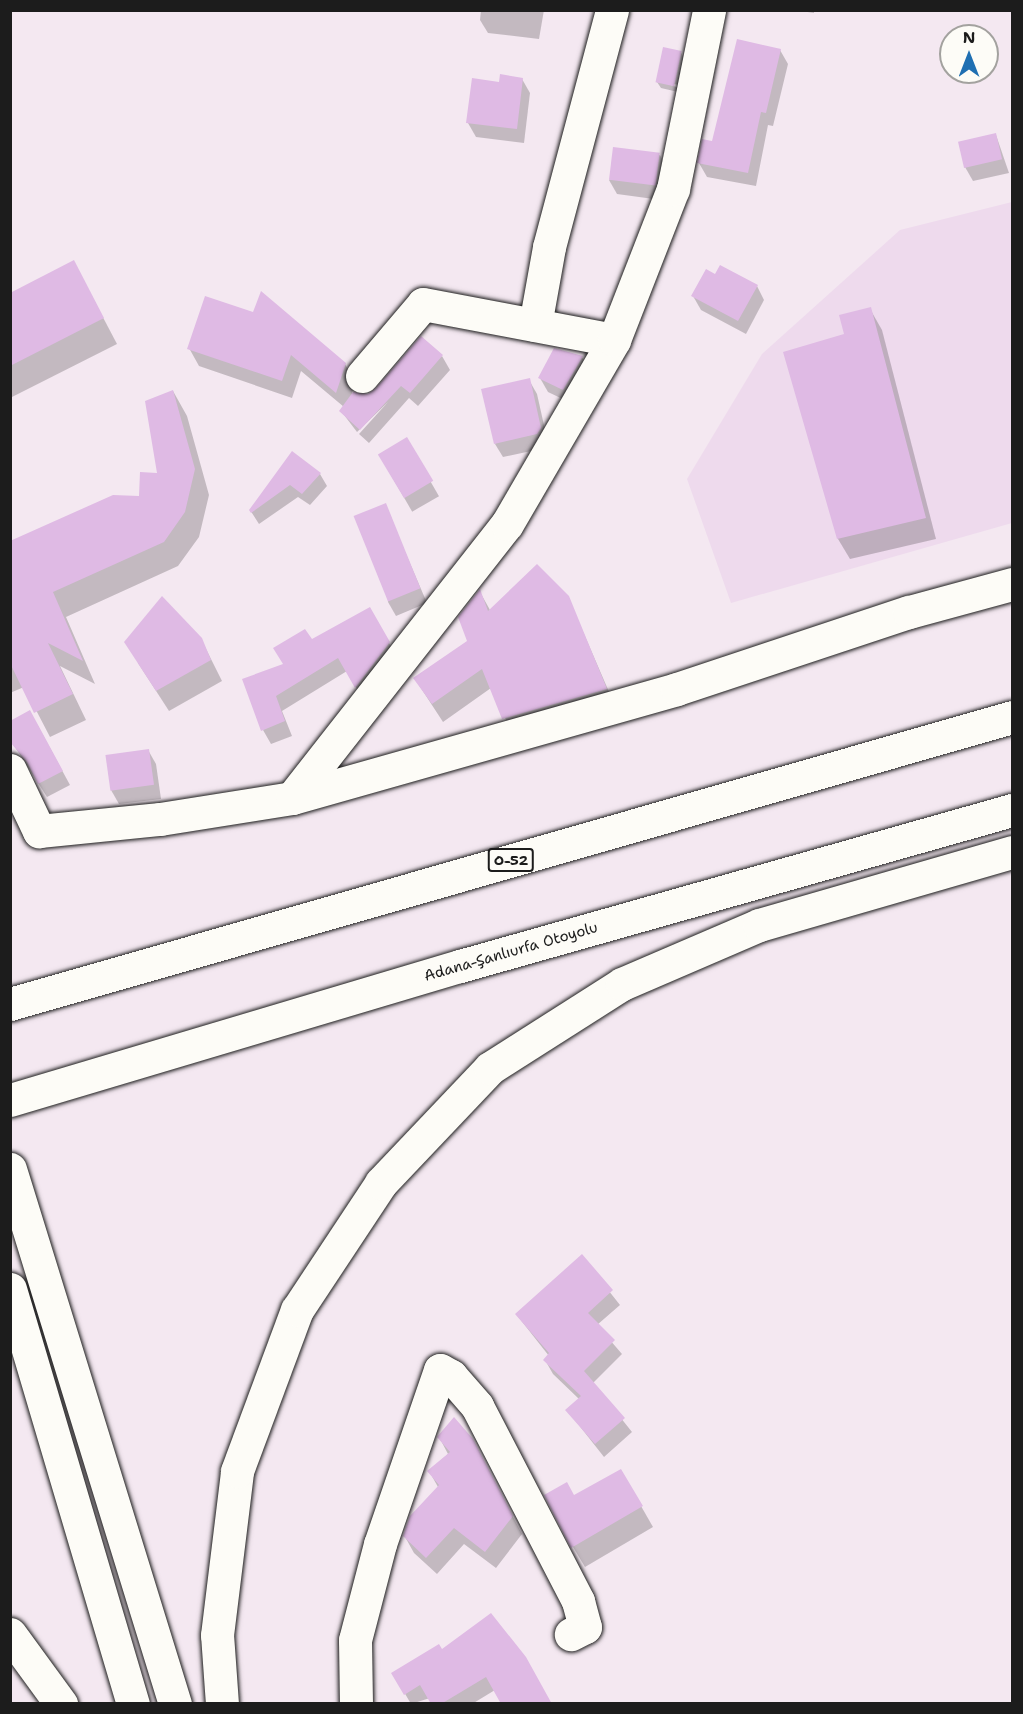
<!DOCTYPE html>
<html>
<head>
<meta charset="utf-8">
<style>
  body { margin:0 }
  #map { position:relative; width:1023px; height:1714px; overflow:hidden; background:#f4e8f1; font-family:"Shantell Sans",sans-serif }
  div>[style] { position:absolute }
  .built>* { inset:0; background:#eedaed }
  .shadow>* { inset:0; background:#0003; transform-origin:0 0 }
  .building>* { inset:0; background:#dfbae4; transform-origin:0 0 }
  .roads { filter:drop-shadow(0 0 2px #1c1c1c) drop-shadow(0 0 2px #1c1c1c) }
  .minor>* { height:33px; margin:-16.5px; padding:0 16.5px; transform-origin:16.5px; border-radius:16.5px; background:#fdfcf7 }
  .highway>* { height:33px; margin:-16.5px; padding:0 16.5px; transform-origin:16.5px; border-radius:16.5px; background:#fdfcf7 }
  span { translate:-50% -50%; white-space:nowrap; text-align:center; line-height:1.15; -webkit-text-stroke:5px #fdfcf7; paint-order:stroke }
  .shield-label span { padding:2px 4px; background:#fdfcf7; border:2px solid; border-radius:4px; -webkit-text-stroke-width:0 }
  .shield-label { font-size:14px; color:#1c1c1c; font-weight:700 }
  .street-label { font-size:15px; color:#1c1c1c }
  .frame { position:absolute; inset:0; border:12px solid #1c1c1c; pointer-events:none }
  .north { position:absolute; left:939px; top:24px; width:60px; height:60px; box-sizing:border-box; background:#fdfcf7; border:2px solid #a3a29f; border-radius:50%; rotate:0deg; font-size:16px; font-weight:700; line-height:24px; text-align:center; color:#1c1c1c }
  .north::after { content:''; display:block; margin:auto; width:21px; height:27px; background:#1f6fb2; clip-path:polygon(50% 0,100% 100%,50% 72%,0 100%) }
</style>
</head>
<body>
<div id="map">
  <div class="built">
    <i style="clip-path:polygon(1012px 202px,1012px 523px,731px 603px,687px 479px,762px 354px,900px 230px)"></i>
  </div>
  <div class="shadow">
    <i style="clip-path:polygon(481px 10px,544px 10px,539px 39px,488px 33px,480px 20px)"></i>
    <i style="clip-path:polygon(794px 10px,814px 10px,814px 13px)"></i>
    <i style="clip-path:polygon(780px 50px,788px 64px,773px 126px,768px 125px,756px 186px,707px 177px,699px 163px)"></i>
    <i style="clip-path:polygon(681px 52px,684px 59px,679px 85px,660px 81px,679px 88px,678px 92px,661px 88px,657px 82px)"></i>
    <i style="clip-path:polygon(522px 79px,530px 93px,524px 143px,476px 137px,468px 123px,500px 83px)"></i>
    <i style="clip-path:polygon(996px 135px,1009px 173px,973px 181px,965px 167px)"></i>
    <i style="clip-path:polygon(660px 155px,667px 169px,661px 200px,617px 194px,609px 180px)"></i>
    <i style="clip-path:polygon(716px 276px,757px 286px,764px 300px,746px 334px,701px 310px,693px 296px)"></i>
    <i style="clip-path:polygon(87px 287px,117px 344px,10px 398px,10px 294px)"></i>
    <i style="clip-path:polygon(206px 298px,345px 364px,355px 382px,352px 393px,368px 395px,442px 356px,450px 370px,418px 406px,409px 398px,369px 443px,359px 434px,388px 402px,357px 432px,341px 411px,344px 407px,301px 371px,292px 398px,199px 366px,189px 348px)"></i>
    <i style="clip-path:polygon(870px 309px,882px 330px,936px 539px,850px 559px,838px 539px,846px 335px)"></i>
    <i style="clip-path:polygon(582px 357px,590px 371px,571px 403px,548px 392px,540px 378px)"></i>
    <i style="clip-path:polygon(529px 380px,537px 394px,548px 443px,545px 448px,503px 457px,495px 444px)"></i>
    <i style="clip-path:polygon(173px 391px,187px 416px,209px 495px,199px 537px,178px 566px,66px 617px,95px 684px,60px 666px,86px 720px,50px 737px,24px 687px,10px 693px,10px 543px,140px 498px,159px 474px)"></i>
    <i style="left:406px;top:439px;width:66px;height:31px;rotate:60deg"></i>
    <i style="clip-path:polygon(292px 453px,320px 474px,327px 486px,310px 505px,298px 497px,259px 524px,250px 510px)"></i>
    <i style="clip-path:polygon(385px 505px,427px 603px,396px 616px,388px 602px)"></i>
    <i style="clip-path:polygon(480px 592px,490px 610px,568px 597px,616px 708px,514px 737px,491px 688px,443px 722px,415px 679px,469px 641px)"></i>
    <i style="clip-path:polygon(370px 609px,397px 657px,363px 700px,347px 671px,282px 711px,292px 736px,271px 744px,263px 730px,285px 665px,311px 641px)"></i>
    <i style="clip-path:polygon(201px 639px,222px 681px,169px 711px,138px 663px)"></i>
    <i style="clip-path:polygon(38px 726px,70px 785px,47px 797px,10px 739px)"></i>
    <i style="clip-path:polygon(148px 750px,156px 764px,161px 799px,119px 804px,111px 790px)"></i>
    <i style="clip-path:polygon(582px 1257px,620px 1305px,597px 1325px,622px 1354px,593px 1383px,632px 1432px,604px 1457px,567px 1410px,579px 1399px,553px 1374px,545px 1360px,549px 1356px,516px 1314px)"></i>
    <i style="clip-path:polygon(439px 1437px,482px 1458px,522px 1534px,496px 1568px,464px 1544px,437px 1574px,414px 1553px,404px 1535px,438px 1487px,429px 1471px,448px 1454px)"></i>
    <i style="clip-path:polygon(621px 1471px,653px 1527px,585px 1567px,573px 1547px,574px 1497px)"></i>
    <i style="clip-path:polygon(491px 1615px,495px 1690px,472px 1704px,433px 1704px,430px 1698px,411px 1704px,393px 1673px,442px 1652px)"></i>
  </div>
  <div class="building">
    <i style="clip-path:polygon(737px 39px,781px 49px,766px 113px,761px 112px,748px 173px,697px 163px,702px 139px,712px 141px)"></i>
    <i style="left:663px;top:47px;width:19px;height:36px;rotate:12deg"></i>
    <i style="clip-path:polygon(500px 74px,523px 78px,517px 129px,466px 123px,472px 78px,499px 82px)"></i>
    <i style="left:996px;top:133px;width:27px;height:39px;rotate:77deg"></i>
    <i style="left:613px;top:147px;width:47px;height:33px;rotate:7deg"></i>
    <i style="clip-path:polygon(74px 260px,104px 318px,10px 366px,10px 293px)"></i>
    <i style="clip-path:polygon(720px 265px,758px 285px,738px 321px,691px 296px,706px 269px,715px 274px)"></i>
    <i style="clip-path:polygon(261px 291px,346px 363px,336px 393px,291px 355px,282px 381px,187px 349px,205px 296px,253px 312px)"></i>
    <i style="clip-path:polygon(871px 307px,926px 518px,837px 539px,783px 352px,844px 334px,839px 315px)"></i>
    <i style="clip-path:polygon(421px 336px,443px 355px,410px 393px,401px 386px,360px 430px,339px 411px,353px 392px,368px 394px,376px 388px)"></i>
    <i style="clip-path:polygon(554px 348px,583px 356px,563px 390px,538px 378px)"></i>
    <i style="clip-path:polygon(530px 378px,541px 428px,537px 434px,494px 444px,481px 389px)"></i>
    <i style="clip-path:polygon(173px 390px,195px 469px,185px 512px,164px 542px,53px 592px,83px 661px,48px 643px,73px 694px,34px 713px,10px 663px,10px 541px,113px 495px,139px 496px,140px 472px,157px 473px,145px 401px)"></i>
    <i style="left:407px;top:437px;width:51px;height:34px;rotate:59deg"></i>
    <i style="clip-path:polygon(292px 451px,321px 473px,302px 494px,290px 485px,251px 513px,249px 510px)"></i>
    <i style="left:386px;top:503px;width:92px;height:35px;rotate:68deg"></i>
    <i style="clip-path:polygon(537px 564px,569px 596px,607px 689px,502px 719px,482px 669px,432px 704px,413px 678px,467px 641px,458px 617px,480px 589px,488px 611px)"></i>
    <i style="clip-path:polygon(162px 596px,202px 638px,211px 660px,156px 691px,124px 642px)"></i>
    <i style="clip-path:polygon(370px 607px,390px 642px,355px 688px,338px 658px,276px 696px,285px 721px,261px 731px,242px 679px,283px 664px,273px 648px,305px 629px,312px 639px)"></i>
    <i style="clip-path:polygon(30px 710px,63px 771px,38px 784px,27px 762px,10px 742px,10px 721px)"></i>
    <i style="left:149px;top:749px;width:36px;height:44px;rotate:82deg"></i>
    <i style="clip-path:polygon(582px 1254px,613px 1290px,588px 1313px,615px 1340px,584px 1371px,625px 1418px,595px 1444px,565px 1410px,581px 1396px,543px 1360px,549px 1353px,515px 1314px)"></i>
    <i style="clip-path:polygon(454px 1417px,473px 1439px,513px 1516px,485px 1552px,454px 1528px,426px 1558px,403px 1536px,410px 1516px,439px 1485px,427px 1471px,450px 1452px,437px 1437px)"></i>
    <i style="clip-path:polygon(621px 1469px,643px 1506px,571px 1548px,544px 1495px,567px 1482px,574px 1495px)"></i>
    <i style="clip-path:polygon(491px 1613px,526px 1657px,552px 1704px,501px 1704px,486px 1677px,441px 1704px,431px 1704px,420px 1685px,404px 1695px,391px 1673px,439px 1644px,442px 1649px)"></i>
  </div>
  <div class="roads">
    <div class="minor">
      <i style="left:535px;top:325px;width:79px;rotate:-79.8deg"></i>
      <i style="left:549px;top:247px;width:245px;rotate:-75.1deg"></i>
      <i style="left:362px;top:376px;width:94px;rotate:-49.7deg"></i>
      <i style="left:423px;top:304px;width:194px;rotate:10.7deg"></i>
      <i style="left:10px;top:770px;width:68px;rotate:64.6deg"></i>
      <i style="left:39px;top:831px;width:122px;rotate:-5.7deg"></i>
      <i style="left:160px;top:819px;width:134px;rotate:-9deg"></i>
      <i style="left:292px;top:798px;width:400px;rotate:-15.8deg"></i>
      <i style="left:677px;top:689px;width:244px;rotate:-18.4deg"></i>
      <i style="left:909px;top:612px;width:107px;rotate:-15.2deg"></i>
      <i style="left:292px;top:798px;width:348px;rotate:-51.9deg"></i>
      <i style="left:507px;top:524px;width:213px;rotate:-59.8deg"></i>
      <i style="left:614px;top:340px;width:162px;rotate:-68.7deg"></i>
      <i style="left:673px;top:189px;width:183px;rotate:-78.6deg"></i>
      <i style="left:356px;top:1704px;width:64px;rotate:-90.9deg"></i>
      <i style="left:355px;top:1640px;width:99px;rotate:-75.4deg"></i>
      <i style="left:380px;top:1544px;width:184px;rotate:-71deg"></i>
      <i style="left:440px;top:1370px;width:13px;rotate:29deg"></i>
      <i style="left:451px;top:1376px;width:40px;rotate:49deg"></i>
      <i style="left:477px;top:1406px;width:220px;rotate:62.6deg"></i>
      <i style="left:578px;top:1601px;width:27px;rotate:75deg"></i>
      <i style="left:585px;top:1627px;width:16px;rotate:153deg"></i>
    </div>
    <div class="highway">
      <i style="left:10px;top:1004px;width:1042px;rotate:-15.98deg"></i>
      <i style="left:10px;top:1100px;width:470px;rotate:-16.6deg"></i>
      <i style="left:460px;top:966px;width:574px;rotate:-15.78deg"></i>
      <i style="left:10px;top:1169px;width:560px;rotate:72.86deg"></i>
      <i style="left:10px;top:1289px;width:433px;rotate:73.5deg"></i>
      <i style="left:10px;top:1634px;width:87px;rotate:53.9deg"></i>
      <i style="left:222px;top:1704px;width:69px;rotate:-94.1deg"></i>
      <i style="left:217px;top:1635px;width:165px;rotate:-83deg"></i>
      <i style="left:237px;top:1471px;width:172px;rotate:-69.6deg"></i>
      <i style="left:297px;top:1310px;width:152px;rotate:-56.5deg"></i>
      <i style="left:381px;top:1183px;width:158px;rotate:-46.5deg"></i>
      <i style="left:490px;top:1068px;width:156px;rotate:-32.5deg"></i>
      <i style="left:622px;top:984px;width:149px;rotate:-23.3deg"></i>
      <i style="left:759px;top:925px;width:263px;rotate:-16.1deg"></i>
    </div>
  </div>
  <div class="shield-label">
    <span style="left:511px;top:860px">O-52</span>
  </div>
  <div class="street-label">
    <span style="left:511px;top:952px;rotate:-16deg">Adana-Şanlıurfa Otoyolu</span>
  </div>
  <div class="frame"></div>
  <div class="north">N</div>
</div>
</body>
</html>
